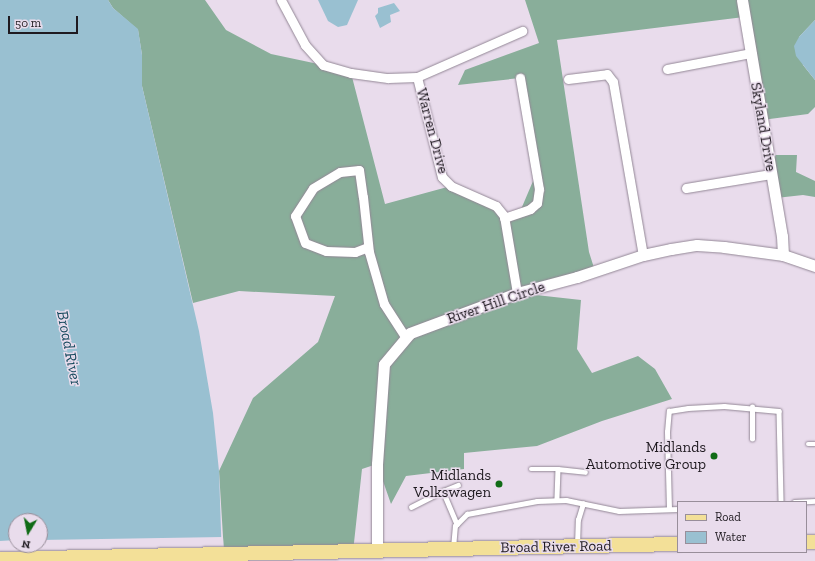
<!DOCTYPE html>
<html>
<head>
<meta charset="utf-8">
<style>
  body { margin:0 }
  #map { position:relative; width:815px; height:561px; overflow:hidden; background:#e9dcec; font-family:"Zilla Slab",serif }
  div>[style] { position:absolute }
  .forest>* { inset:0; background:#89ae9a }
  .water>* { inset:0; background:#99c0d1 }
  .pier>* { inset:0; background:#e9dcec }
  .roads { filter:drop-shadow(0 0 1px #938796) drop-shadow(0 0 1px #938796) }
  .service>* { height:4.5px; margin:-2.25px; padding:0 2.25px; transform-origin:2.25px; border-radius:2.25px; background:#fff }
  .minor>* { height:9px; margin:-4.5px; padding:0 4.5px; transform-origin:4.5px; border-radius:4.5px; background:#fff }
  .tertiary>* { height:11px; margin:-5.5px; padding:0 5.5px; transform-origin:5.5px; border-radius:5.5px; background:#fff }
  .primary>* { height:14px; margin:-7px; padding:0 7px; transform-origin:7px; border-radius:7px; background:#f3e098 }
  .dots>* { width:11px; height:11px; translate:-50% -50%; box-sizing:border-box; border:2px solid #e9dcec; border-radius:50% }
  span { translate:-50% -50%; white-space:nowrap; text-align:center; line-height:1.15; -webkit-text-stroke:3px #e9dcec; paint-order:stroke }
  .street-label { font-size:15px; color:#1f1a20 }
  .poi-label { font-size:15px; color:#1f1a20 }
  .right { translate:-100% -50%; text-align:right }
  .water-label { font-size:16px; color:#14485c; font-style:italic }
  .legend { position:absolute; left:677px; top:501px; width:130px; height:52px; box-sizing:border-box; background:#e9dcec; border:1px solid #988e9a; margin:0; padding:5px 7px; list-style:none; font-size:12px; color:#1f1a20 }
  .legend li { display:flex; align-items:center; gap:8px; height:20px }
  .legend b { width:20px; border:1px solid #988e9a }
  .north { position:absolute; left:8px; top:513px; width:40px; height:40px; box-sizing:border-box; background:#e9dcec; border:1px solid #988e9a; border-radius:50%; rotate:190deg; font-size:11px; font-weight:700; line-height:16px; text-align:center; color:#1f1a20 }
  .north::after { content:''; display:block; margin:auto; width:14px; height:18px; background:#106b16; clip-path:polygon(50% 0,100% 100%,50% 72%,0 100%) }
  .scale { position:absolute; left:8px; top:16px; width:70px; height:18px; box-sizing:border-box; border:2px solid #1f1a20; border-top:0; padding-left:5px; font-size:12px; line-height:14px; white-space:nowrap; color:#1f1a20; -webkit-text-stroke:3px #e9dcec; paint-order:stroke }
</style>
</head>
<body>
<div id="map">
  <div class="forest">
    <i style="clip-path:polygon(108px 0,205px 0,226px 30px,271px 54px,323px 65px,351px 73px,385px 204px,451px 186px,496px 206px,504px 216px,519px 214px,536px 174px,520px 78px,458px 85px,465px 70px,539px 43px,525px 0,815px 0,815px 20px,799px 37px,803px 65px,815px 80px,815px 107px,808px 114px,762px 120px,744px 17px,557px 40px,589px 252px,595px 271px,518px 293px,581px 300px,577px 349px,592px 373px,638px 356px,655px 369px,672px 399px,602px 421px,537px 446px,464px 453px,464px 469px,406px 476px,391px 504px,377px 464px,362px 469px,353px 552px,224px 553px,219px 471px,253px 398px,318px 342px,335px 296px,239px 291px,193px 303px,142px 86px,142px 55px,138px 30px,113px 8px)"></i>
    <i style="clip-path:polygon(768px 155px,797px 155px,796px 172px,815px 181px,815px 197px,803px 195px,776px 198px)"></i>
  </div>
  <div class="water">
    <i style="clip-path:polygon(evenodd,0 0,108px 0,113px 8px,138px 29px,142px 55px,142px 86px,199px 331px,213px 413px,219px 471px,222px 561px,0 561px,0 0,16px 521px,40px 521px,40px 545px,16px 545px,16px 521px)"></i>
    <i style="clip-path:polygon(318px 0,358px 0,347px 25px,338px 27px,328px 21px)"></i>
    <i style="clip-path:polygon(394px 3px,400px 11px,390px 15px,391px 22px,380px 28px,375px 16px,378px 13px,378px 8px)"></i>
    <i style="clip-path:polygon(815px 20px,815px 80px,796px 56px,794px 46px,799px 37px)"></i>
  </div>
  <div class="pier">
    <i style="clip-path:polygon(223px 537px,224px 561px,0 561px,0 541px,16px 540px,16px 545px,40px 545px,40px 540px)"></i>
  </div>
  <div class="roads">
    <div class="service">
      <i style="left:752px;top:439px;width:32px;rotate:-90deg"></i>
      <i style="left:808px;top:444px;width:7px"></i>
      <i style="left:531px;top:469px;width:27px"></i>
      <i style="left:558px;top:469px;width:31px;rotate:92deg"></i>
      <i style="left:558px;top:469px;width:27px;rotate:6deg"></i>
      <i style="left:443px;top:491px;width:16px;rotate:-22deg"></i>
      <i style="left:794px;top:502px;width:21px;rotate:-3deg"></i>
      <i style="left:411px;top:507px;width:36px;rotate:-27deg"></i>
      <i style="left:443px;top:491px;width:36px;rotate:67deg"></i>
      <i style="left:669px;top:509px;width:77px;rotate:-91.5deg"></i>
      <i style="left:667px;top:432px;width:21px;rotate:-85deg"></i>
      <i style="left:669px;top:411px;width:19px;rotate:-9deg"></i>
      <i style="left:688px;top:408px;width:36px;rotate:-3deg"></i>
      <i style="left:724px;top:406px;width:55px;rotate:5.2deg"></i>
      <i style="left:779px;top:411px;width:91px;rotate:88.7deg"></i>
      <i style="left:577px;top:545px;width:25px;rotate:-88deg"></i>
      <i style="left:578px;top:520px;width:17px;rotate:-73deg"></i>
      <i style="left:453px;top:548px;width:22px;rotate:-85deg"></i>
      <i style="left:455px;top:526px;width:17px;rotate:-45deg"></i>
      <i style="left:467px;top:514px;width:71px;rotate:-10.5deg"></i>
      <i style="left:537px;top:501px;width:29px;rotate:-2deg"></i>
      <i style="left:566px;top:500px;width:54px;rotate:11.7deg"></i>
      <i style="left:619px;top:511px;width:59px;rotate:-1.9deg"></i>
    </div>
    <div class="minor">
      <i style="left:281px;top:0;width:51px;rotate:61.9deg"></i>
      <i style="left:305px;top:45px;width:27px;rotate:48deg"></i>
      <i style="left:323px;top:65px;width:29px;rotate:16deg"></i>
      <i style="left:351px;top:73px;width:37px;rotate:8deg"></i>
      <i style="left:388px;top:78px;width:29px;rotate:-2deg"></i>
      <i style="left:417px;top:77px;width:115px;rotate:-23.7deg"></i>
      <i style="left:667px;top:69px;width:86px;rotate:-10.8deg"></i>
      <i style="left:417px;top:77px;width:103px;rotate:76deg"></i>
      <i style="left:442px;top:177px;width:13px;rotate:45deg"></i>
      <i style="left:451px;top:186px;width:49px;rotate:24deg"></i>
      <i style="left:496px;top:206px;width:13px;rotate:51deg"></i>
      <i style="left:504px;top:216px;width:78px;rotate:80.4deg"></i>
      <i style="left:568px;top:79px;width:39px;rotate:-7deg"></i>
      <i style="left:607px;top:74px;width:10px;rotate:53deg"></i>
      <i style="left:613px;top:82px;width:176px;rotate:80.2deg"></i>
      <i style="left:686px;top:188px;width:86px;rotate:-9.4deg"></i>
      <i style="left:504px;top:218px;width:28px;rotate:-19deg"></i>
      <i style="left:530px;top:209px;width:9px;rotate:-41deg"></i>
      <i style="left:537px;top:203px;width:14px;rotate:-82deg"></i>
      <i style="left:539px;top:189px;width:113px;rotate:-99.7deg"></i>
      <i style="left:368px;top:247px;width:14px;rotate:159deg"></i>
      <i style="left:355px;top:252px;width:29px;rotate:-178deg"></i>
      <i style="left:326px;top:251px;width:22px;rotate:-159deg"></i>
      <i style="left:305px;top:243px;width:29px;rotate:-110deg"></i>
      <i style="left:295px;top:216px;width:33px;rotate:-57deg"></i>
      <i style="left:313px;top:188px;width:31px;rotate:-31deg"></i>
      <i style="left:340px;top:172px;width:19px;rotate:-6deg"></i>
      <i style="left:359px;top:170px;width:27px;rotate:82deg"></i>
      <i style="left:363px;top:197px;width:55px;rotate:83.8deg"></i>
      <i style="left:369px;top:252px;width:54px;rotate:73.9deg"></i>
      <i style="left:384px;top:304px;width:40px;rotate:57.1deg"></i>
    </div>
    <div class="tertiary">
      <i style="left:742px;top:0;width:239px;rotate:80.4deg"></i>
      <i style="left:782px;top:236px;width:19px;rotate:87deg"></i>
      <i style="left:377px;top:551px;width:87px;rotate:-90deg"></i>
      <i style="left:377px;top:464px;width:100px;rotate:-86deg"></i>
      <i style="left:384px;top:364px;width:40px;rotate:-50deg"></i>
      <i style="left:410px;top:333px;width:114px;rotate:-20.5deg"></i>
      <i style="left:517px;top:293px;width:62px;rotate:-14.9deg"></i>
      <i style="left:577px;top:277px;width:70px;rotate:-18.4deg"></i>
      <i style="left:643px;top:255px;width:29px;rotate:-12deg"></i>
      <i style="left:671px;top:249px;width:26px;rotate:-9deg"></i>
      <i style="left:697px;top:245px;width:27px;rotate:4deg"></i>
      <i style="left:724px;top:247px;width:60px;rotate:7.7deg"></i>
      <i style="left:783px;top:255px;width:34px;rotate:19deg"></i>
    </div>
    <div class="primary">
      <i style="left:806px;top:542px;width:9px"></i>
      <i style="left:0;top:559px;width:678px;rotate:-1.27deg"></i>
    </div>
  </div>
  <div class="dots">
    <i style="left:714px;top:456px;background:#106b16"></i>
    <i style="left:499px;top:484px;background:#106b16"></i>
  </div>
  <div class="street-label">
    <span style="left:763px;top:127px;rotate:80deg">Skyland Drive</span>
    <span style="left:432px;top:131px;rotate:75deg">Warren Drive</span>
    <span style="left:496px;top:303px;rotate:-19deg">River Hill Circle</span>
    <span style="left:556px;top:547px;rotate:-1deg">Broad River Road</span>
  </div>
  <div class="poi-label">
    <span class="right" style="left:706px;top:456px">Midlands<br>Automotive Group</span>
    <span class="right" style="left:491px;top:484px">Midlands<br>Volkswagen</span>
  </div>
  <div class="water-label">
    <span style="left:69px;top:348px;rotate:79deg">Broad River</span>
  </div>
  <ul class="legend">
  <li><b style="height:5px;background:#f3e098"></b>Road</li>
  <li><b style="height:11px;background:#99c0d1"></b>Water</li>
  </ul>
  <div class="north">N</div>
  <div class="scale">50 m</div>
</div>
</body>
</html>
